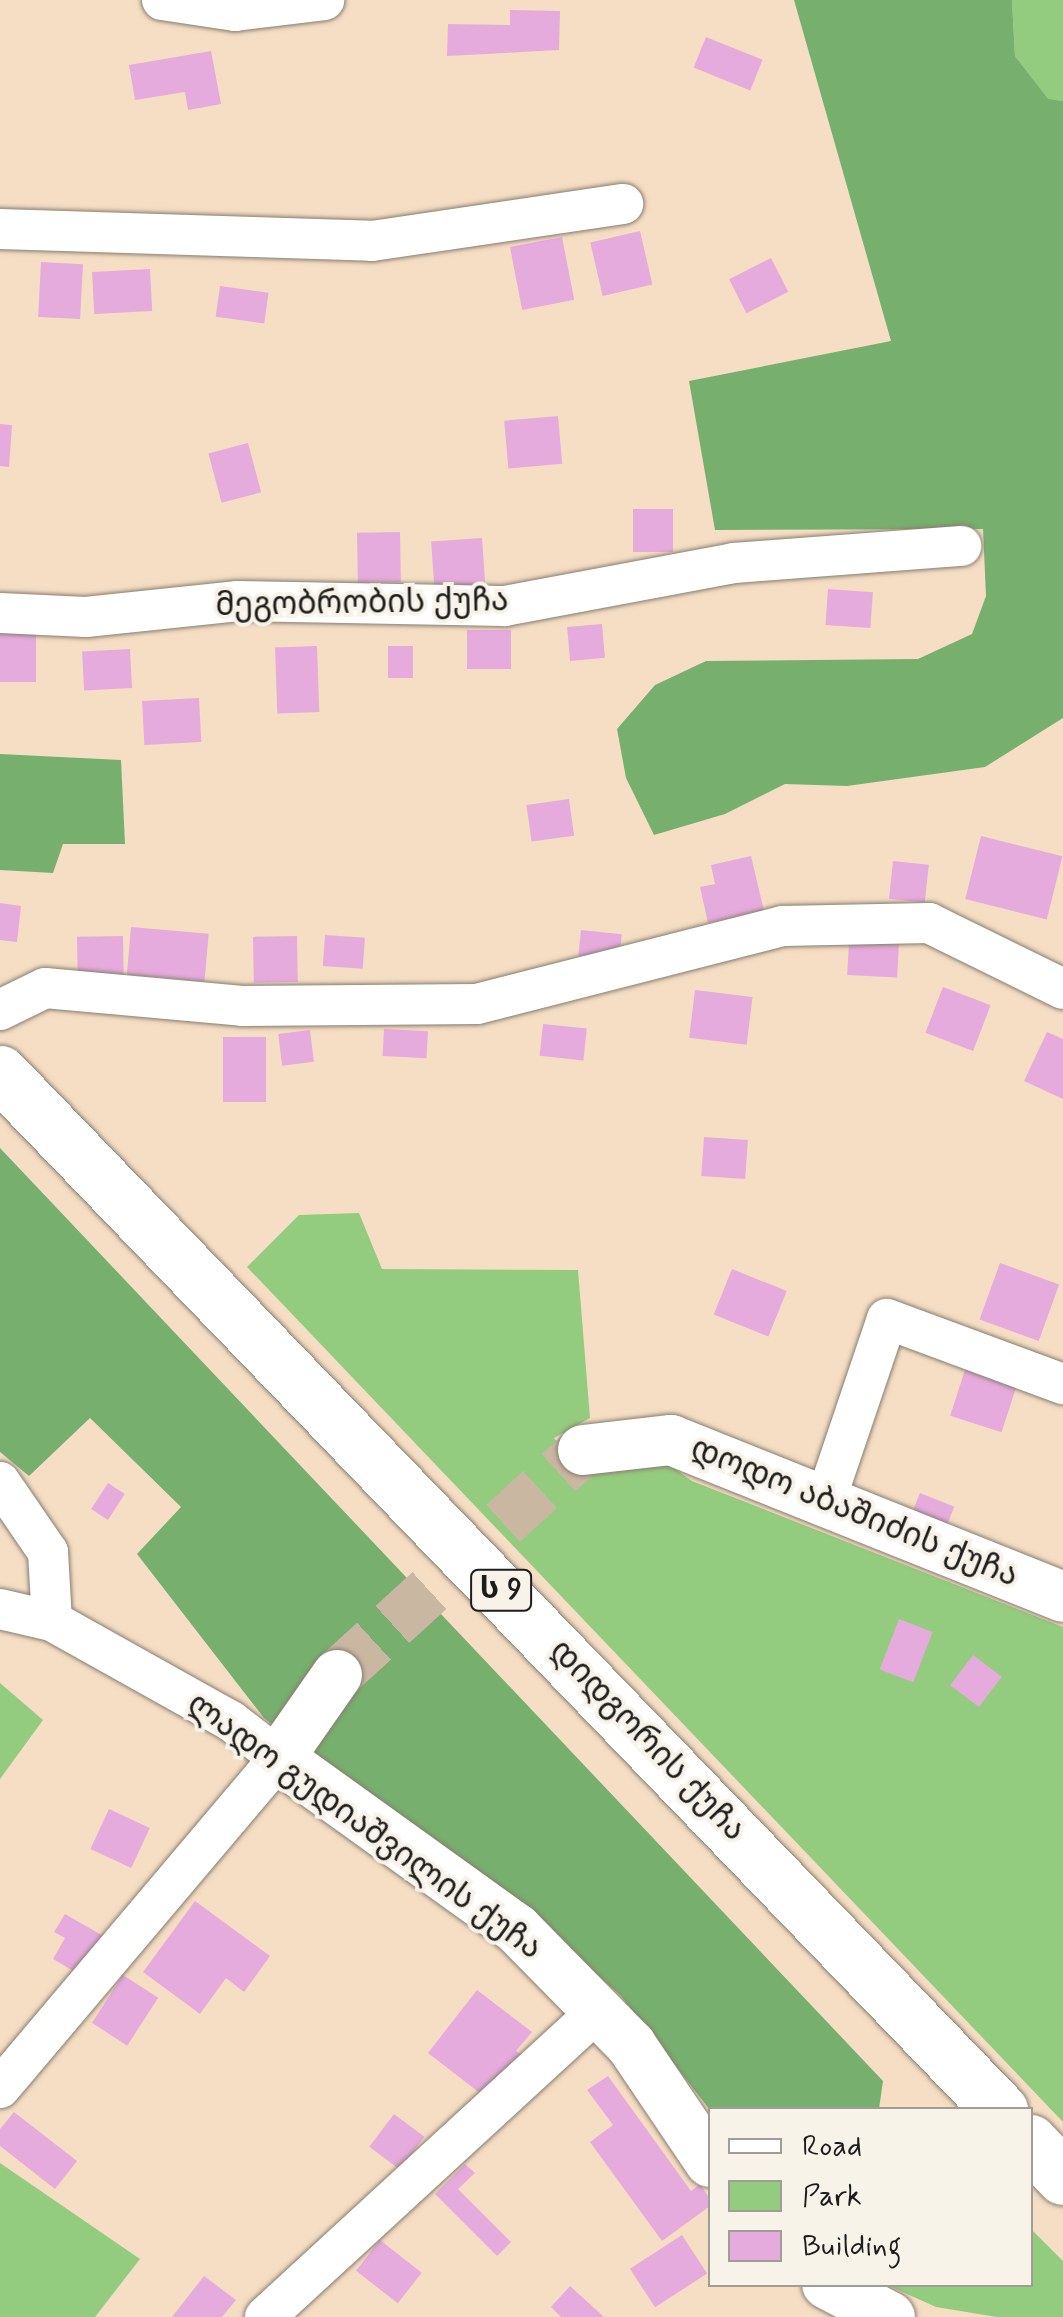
<!DOCTYPE html>
<html>
<head>
<meta charset="utf-8">
<style>
  body { margin:0 }
  #map { position:relative; width:1063px; height:2317px; overflow:hidden; background:#f5dec4; font-family:Mynerve,"Noto Sans Georgian",sans-serif }
  div>[style] { position:absolute }
  .green>* { inset:0; background:#94cc7f }
  .forest>* { inset:0; background:#77b06e }
  .building>* { inset:0; background:#e6abdd; transform-origin:0 0 }
  .tertiary-tunnel>* { height:50px; margin-top:-25px; transform-origin:0; background:repeating-linear-gradient(90deg,#cab7a2 0 50px,transparent 0 75px) }
  .roads { filter:drop-shadow(0 0 2px #887d70) drop-shadow(0 0 2px #887d70) }
  .minor>* { height:40px; margin:-20px; padding:0 20px; transform-origin:20px; border-radius:20px; background:#fff }
  .tertiary>* { height:50px; margin:-25px; padding:0 25px; transform-origin:25px; border-radius:25px; background:#fff }
  .trunk>* { height:55px; margin:-27.5px; padding:0 27.5px; transform-origin:27.5px; border-radius:27.5px; background:#fff }
  span { translate:-50% -50%; white-space:nowrap; text-align:center; line-height:1.15; -webkit-text-stroke:8px #f7f3e8; paint-order:stroke }
  .shield-label span { padding:2px 8px; background:#f7f3e8; border:2px solid; border-radius:8px; -webkit-text-stroke-width:0 }
  .shield-label { font-size:30px; color:#1c1c1c; font-weight:700 }
  .street-label { font-size:32px; color:#1c1c1c }
  .legend { position:absolute; left:708px; top:2107px; width:325px; height:180px; box-sizing:border-box; background:#f7f3e8; border:2px solid #9f9d96; margin:0; padding:12px 18px; list-style:none; font-size:30px; color:#1c1c1c }
  .legend li { display:flex; align-items:center; gap:20px; height:50px }
  .legend b { width:50px; border:2px solid #9f9d96 }
</style>
</head>
<body>
<div id="map">
  <div class="green">
    <i style="clip-path:polygon(1012px 0,1063px 0,1063px 101px,1048px 100px,1015px 56px)"></i>
    <i style="clip-path:polygon(359px 1213px,382px 1269px,578px 1270px,590px 1418px,554px 1438px,584px 1476px,606px 1464px,661px 1459px,692px 1481px,1063px 1627px,1063px 2122px,247px 1267px,299px 1215px)"></i>
    <i style="clip-path:polygon(0 1683px,43px 1720px,0 1779px)"></i>
    <i style="clip-path:polygon(0 2163px,140px 2259px,95px 2317px,0 2317px)"></i>
    <i style="clip-path:polygon(1031px 2229px,1063px 2261px,1063px 2317px,997px 2317px,936px 2307px,887px 2285px,1030px 2284px)"></i>
  </div>
  <div class="forest">
    <i style="clip-path:polygon(794px 0,1012px 0,1015px 56px,1048px 99px,1063px 101px,1063px 718px,985px 767px,847px 786px,785px 784px,725px 814px,654px 835px,626px 778px,617px 729px,655px 685px,706px 661px,918px 659px,972px 634px,986px 596px,983px 529px,715px 530px,689px 381px,891px 341px)"></i>
    <i style="clip-path:polygon(0 754px,121px 760px,125px 844px,63px 844px,53px 873px,0 870px)"></i>
    <i style="clip-path:polygon(0 1148px,883px 2081px,879px 2109px,710px 2110px,621px 1996px,528px 1913px,264px 1718px,137px 1554px,181px 1507px,90px 1418px,29px 1476px,0 1452px)"></i>
  </div>
  <div class="building">
    <i style="clip-path:polygon(510px 10px,560px 11px,559px 50px,447px 56px,448px 24px,510px 25px)"></i>
    <i style="left:706px;top:37px;width:61px;height:33px;rotate:22deg"></i>
    <i style="clip-path:polygon(211px 51px,221px 104px,188px 110px,185px 92px,135px 100px,129px 65px)"></i>
    <i style="left:640px;top:231px;width:55px;height:51px;rotate:77deg"></i>
    <i style="left:562px;top:237px;width:64px;height:53px;rotate:79deg"></i>
    <i style="left:771px;top:258px;width:38px;height:47px;rotate:63deg"></i>
    <i style="left:41px;top:262px;width:42px;height:55px;rotate:3deg"></i>
    <i style="left:150px;top:269px;width:42px;height:58px;rotate:87deg"></i>
    <i style="left:220px;top:286px;width:49px;height:31px;rotate:8deg"></i>
    <i style="left:558px;top:416px;width:48px;height:54px;rotate:85deg"></i>
    <i style="clip-path:polygon(0 424px,12px 425px,9px 467px,0 466px)"></i>
    <i style="left:248px;top:443px;width:51px;height:41px;rotate:75deg"></i>
    <i style="left:633px;top:509px;width:40px;height:43px"></i>
    <i style="left:400px;top:532px;width:50px;height:43px;rotate:89deg"></i>
    <i style="left:482px;top:538px;width:53px;height:51px;rotate:86deg"></i>
    <i style="left:828px;top:589px;width:45px;height:36px;rotate:4deg"></i>
    <i style="left:602px;top:624px;width:34px;height:35px;rotate:85deg"></i>
    <i style="left:0;top:630px;width:36px;height:52px"></i>
    <i style="left:467px;top:630px;width:44px;height:39px"></i>
    <i style="left:317px;top:646px;width:66px;height:42px;rotate:88deg"></i>
    <i style="left:413px;top:646px;width:32px;height:25px;rotate:90deg"></i>
    <i style="left:130px;top:649px;width:39px;height:48px;rotate:87deg"></i>
    <i style="left:199px;top:698px;width:44px;height:57px;rotate:87deg"></i>
    <i style="left:569px;top:799px;width:37px;height:43px;rotate:82deg"></i>
    <i style="left:981px;top:836px;width:84px;height:65px;rotate:14deg"></i>
    <i style="clip-path:polygon(751px 856px,764px 911px,708px 923px,700px 887px,715px 884px,711px 865px)"></i>
    <i style="left:893px;top:861px;width:36px;height:38px;rotate:6deg"></i>
    <i style="clip-path:polygon(0 903px,21px 906px,17px 942px,0 940px)"></i>
    <i style="left:131px;top:927px;width:78px;height:48px;rotate:5deg"></i>
    <i style="left:581px;top:930px;width:41px;height:26px;rotate:6deg"></i>
    <i style="left:325px;top:935px;width:40px;height:31px;rotate:4deg"></i>
    <i style="left:123px;top:936px;width:51px;height:46px;rotate:89deg"></i>
    <i style="left:297px;top:936px;width:46px;height:44px;rotate:89deg"></i>
    <i style="left:849px;top:941px;width:50px;height:34px;rotate:3deg"></i>
    <i style="left:943px;top:987px;width:51px;height:49px;rotate:21deg"></i>
    <i style="left:695px;top:990px;width:58px;height:48px;rotate:7deg"></i>
    <i style="left:543px;top:1024px;width:44px;height:32px;rotate:6deg"></i>
    <i style="left:384px;top:1029px;width:44px;height:27px;rotate:3deg"></i>
    <i style="left:310px;top:1030px;width:32px;height:32px;rotate:83deg"></i>
    <i style="clip-path:polygon(1047px 1032px,1063px 1039px,1063px 1099px,1024px 1081px)"></i>
    <i style="left:223px;top:1037px;width:43px;height:65px"></i>
    <i style="left:704px;top:1137px;width:44px;height:39px;rotate:4deg"></i>
    <i style="left:1000px;top:1263px;width:63px;height:60px;rotate:20deg"></i>
    <i style="left:732px;top:1269px;width:59px;height:49px;rotate:22deg"></i>
    <i style="left:965px;top:1370px;width:54px;height:48px;rotate:18deg"></i>
    <i style="left:108px;top:1483px;width:20px;height:31px;rotate:33deg"></i>
    <i style="left:920px;top:1493px;width:37px;height:36px;rotate:22deg"></i>
    <i style="left:899px;top:1619px;width:36px;height:54px;rotate:21deg"></i>
    <i style="left:973px;top:1655px;width:36px;height:38px;rotate:37deg"></i>
    <i style="left:109px;top:1809px;width:45px;height:44px;rotate:25deg"></i>
    <i style="clip-path:polygon(195px 1901px,270px 1956px,244px 1992px,226px 1978px,200px 2014px,143px 1972px)"></i>
    <i style="clip-path:polygon(65px 1914px,105px 1937px,82px 1976px,53px 1959px,65px 1938px,54px 1932px)"></i>
    <i style="left:123px;top:1975px;width:42px;height:57px;rotate:33deg"></i>
    <i style="clip-path:polygon(477px 1990px,532px 2032px,516px 2051px,528px 2060px,494px 2104px,428px 2053px)"></i>
    <i style="clip-path:polygon(608px 2076px,691px 2191px,700px 2184px,710px 2199px,710px 2206px,662px 2241px,590px 2142px,613px 2125px,587px 2090px)"></i>
    <i style="clip-path:polygon(14px 2112px,77px 2161px,55px 2189px,0 2146px,0 2129px)"></i>
    <i style="left:394px;top:2114px;width:38px;height:41px;rotate:37deg"></i>
    <i style="clip-path:polygon(465px 2164px,475px 2173px,458px 2189px,511px 2242px,497px 2256px,435px 2194px)"></i>
    <i style="left:682px;top:2235px;width:46px;height:62px;rotate:57deg"></i>
    <i style="left:380px;top:2240px;width:53px;height:39px;rotate:38deg"></i>
    <i style="clip-path:polygon(204px 2276px,236px 2300px,222px 2317px,172px 2317px)"></i>
    <i style="clip-path:polygon(570px 2286px,604px 2317px,561px 2317px,551px 2307px)"></i>
  </div>
  <div class="tertiary-tunnel">
    <i style="left:337px;top:1675px;width:333px;rotate:-42.4deg"></i>
  </div>
  <div class="roads">
    <div class="minor">
      <i style="left:162px;top:0;width:74px;rotate:8.6deg"></i>
      <i style="left:235px;top:11px;width:90px;rotate:-7deg"></i>
      <i style="left:0;top:229px;width:372px;rotate:1.8deg"></i>
      <i style="left:372px;top:241px;width:254px;rotate:-8.4deg"></i>
      <i style="left:0;top:613px;width:86px;rotate:2.7deg"></i>
      <i style="left:86px;top:617px;width:153px;rotate:-6deg"></i>
      <i style="left:238px;top:601px;width:267px;rotate:1.1deg"></i>
      <i style="left:505px;top:606px;width:233px;rotate:-10.6deg"></i>
      <i style="left:734px;top:563px;width:228px;rotate:-4.3deg"></i>
      <i style="left:0;top:1010px;width:50px;rotate:-26.1deg"></i>
      <i style="left:45px;top:988px;width:198px;rotate:5.2deg"></i>
      <i style="left:242px;top:1006px;width:235px;rotate:-0.5deg"></i>
      <i style="left:477px;top:1004px;width:315px;rotate:-14.3deg"></i>
      <i style="left:782px;top:926px;width:147px;rotate:-1.2deg"></i>
      <i style="left:929px;top:923px;width:149px;rotate:26.2deg"></i>
      <i style="left:0;top:1482px;width:85px;rotate:55.6deg"></i>
      <i style="left:48px;top:1552px;width:69px;rotate:86.7deg"></i>
      <i style="left:825px;top:1502px;width:193px;rotate:-71.3deg"></i>
      <i style="left:887px;top:1319px;width:188px;rotate:20.3deg"></i>
      <i style="left:0;top:1609px;width:53px;rotate:13deg"></i>
      <i style="left:52px;top:1621px;width:205px;rotate:29.2deg"></i>
      <i style="left:231px;top:1721px;width:61px;rotate:37.6deg"></i>
      <i style="left:279px;top:1758px;width:432px;rotate:130.2deg"></i>
      <i style="left:265px;top:2317px;width:455px;rotate:-42.6deg"></i>
    </div>
    <div class="tertiary">
      <i style="left:583px;top:1450px;width:89px;rotate:-6.5deg"></i>
      <i style="left:671px;top:1440px;width:422px;rotate:21.8deg"></i>
      <i style="left:337px;top:1675px;width:101px;rotate:124.9deg"></i>
      <i style="left:279px;top:1758px;width:293px;rotate:35.7deg"></i>
      <i style="left:517px;top:1929px;width:163px;rotate:45.5deg"></i>
      <i style="left:631px;top:2045px;width:141px;rotate:56deg"></i>
      <i style="left:827px;top:2284px;width:71px;rotate:27.6deg"></i>
    </div>
    <div class="trunk">
      <i style="left:0;top:1073px;width:1441px;rotate:46.04deg"></i>
      <i style="left:1030px;top:2142px;width:48px;rotate:46.7deg"></i>
    </div>
  </div>
  <div class="shield-label">
    <span style="left:501px;top:1590px">ს 9</span>
  </div>
  <div class="street-label">
    <span style="left:362px;top:604px;rotate:-1deg">მეგობრობის ქუჩა</span>
    <span style="left:854px;top:1513px;rotate:22deg">დოდო აბაშიძის ქუჩა</span>
    <span style="left:647px;top:1741px;rotate:46deg">დიდგორის ქუჩა</span>
    <span style="left:364px;top:1827px;rotate:36deg">ლადო გუდიაშვილის ქუჩა</span>
  </div>
  <ul class="legend">
  <li><b style="height:12px;background:#fff"></b>Road</li>
  <li><b style="height:28px;background:#94cc7f"></b>Park</li>
  <li><b style="height:28px;background:#e6abdd"></b>Building</li>
  </ul>
</div>
</body>
</html>
